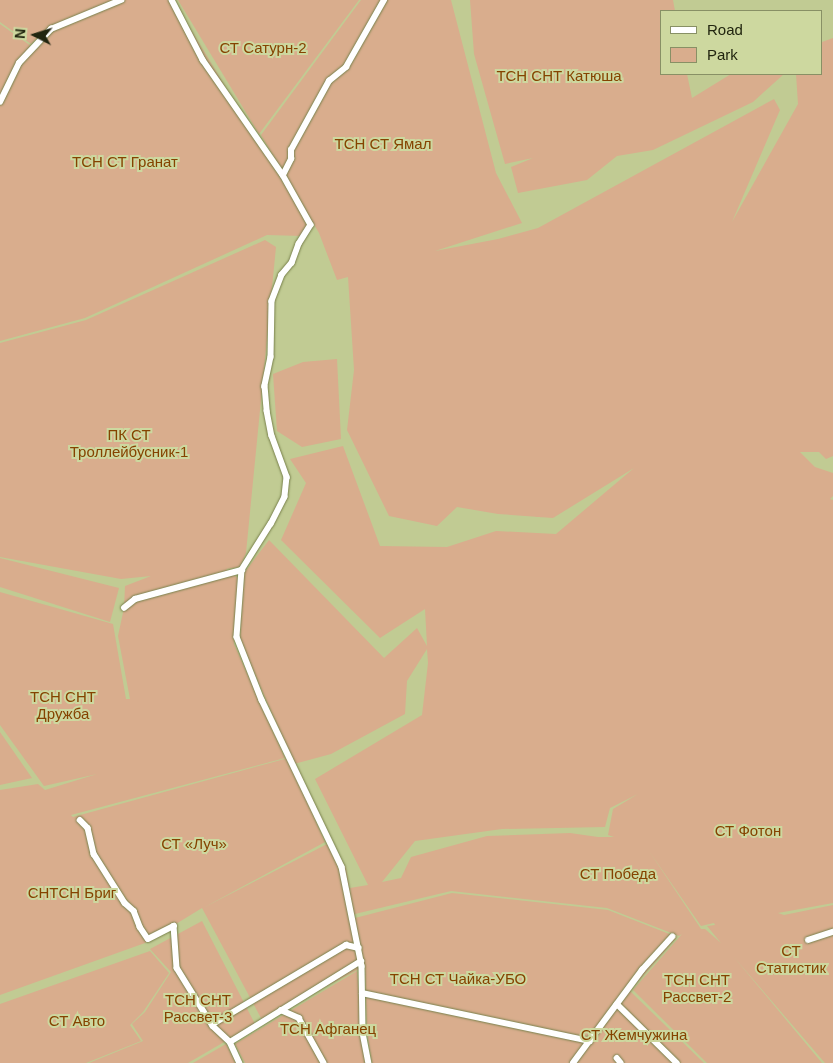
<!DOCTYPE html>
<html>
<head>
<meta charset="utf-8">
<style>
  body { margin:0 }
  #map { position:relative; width:833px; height:1063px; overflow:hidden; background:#c1cb93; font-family:Arial,sans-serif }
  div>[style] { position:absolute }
  .green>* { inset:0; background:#d9ad8d }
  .roads { filter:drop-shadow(0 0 1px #78814c) drop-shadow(0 0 1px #78814c) }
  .minor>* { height:5.5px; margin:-2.75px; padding:0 2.75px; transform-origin:2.75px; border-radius:2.75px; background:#fff }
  span { translate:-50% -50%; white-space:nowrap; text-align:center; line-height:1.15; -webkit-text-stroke:4px #cdd89f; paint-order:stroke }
  .park-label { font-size:15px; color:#854300 }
  .legend { position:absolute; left:660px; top:10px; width:162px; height:65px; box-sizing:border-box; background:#cdd89f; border:1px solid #889065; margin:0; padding:6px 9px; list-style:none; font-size:15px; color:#21250f }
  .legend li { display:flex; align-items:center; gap:10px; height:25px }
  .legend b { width:25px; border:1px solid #889065 }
  .north { position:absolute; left:10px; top:10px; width:50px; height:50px; -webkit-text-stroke:4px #cdd89f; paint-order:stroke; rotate:275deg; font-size:14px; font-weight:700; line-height:20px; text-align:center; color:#21250f }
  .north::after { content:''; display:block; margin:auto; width:18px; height:22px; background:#21250f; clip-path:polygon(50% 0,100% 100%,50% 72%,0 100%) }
</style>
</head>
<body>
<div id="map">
  <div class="green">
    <i style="clip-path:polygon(0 0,118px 0,48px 28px,31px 44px,0 22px)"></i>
    <i style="clip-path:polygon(125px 0,173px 0,309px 225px,302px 236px,267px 235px,85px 318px,0 341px,0 106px,20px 64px,51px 31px)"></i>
    <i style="clip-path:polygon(178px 0,359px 0,259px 134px)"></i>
    <i style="clip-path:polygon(evenodd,361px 0,451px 0,496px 173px,522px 223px,435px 251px,498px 239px,538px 228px,774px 99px,780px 110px,732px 222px,798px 104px,796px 74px,822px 74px,822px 42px,833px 38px,833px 456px,826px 459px,819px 452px,800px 452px,815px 467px,833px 473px,833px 496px,830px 499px,833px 500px,833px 903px,778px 913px,784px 915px,833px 905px,833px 1063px,825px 1063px,733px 956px,822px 1063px,707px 1063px,633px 990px,682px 934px,679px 936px,607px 908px,451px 891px,355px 914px,355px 918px,452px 893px,608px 910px,677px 937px,630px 991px,704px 1063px,372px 1063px,367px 1032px,365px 966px,262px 1020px,202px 908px,145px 943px,0 995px,0 790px,38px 784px,45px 790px,97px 774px,44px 786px,0 725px,0 592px,113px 624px,126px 699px,130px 699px,118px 636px,124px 608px,125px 586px,151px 576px,121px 579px,0 557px,0 343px,86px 320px,265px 240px,276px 247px,246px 553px,240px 567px,226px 569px,239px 579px,234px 644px,285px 758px,71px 815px,73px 817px,288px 758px,325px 842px,203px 908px,331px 842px,346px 868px,351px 896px,350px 888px,368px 885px,315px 779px,422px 715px,428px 663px,427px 649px,407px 681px,405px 714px,331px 754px,294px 764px,240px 640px,244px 573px,269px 540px,384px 658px,417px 628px,427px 646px,425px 609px,380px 638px,281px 540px,306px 483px,290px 459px,343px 446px,380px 546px,447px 547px,496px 531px,556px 534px,634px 468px,553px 518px,498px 514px,457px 507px,437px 526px,389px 516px,347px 430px,354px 370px,348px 277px,337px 280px,319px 233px,261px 135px,361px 0,638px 794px,613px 809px,608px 835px,614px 837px,598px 837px,570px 833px,487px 836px,411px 857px,401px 878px,382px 882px,415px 841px,502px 829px,605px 827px,610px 808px,638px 794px,361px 0,649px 851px,701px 926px,714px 923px,715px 925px,707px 926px,721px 943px,705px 929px,701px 929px,649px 851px)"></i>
    <i style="clip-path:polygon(470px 0,673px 0,675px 11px,662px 11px,662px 74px,687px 74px,692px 98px,731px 74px,784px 74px,753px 102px,653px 150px,617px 156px,587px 180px,518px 193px,511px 167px,533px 158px,505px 164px,474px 54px)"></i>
    <i style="clip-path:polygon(0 24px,31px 46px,0 98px)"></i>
    <i style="clip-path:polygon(337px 359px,341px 439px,302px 447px,277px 431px,273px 374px,303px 362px)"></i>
    <i style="clip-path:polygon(0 558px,119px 588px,110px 622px,0 587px)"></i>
    <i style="clip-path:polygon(0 732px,32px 778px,0 785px)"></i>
    <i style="clip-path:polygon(202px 921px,255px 1024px,188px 1063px,89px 1063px,143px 1041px,132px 1024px,145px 1012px,171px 972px,150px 949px)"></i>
    <i style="clip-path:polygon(150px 951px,169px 973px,143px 1012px,130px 1025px,141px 1041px,86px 1063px,0 1063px,0 1004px)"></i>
    <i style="clip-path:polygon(357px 971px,366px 1063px,245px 1063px,235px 1044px)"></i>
    <i style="clip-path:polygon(226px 1044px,236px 1063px,193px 1063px)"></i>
  </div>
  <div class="roads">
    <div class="minor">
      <i style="left:172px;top:0;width:68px;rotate:62.7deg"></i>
      <i style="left:203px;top:60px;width:140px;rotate:55.2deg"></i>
      <i style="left:283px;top:175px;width:57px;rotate:60.8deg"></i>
      <i style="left:311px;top:225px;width:22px;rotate:122deg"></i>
      <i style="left:299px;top:244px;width:20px;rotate:110deg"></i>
      <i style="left:292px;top:263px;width:16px;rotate:130deg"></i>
      <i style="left:282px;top:275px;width:28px;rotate:111deg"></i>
      <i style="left:272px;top:301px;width:56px;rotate:91deg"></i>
      <i style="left:271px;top:357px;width:30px;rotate:102deg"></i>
      <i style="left:265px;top:386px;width:25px;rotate:85deg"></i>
      <i style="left:267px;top:411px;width:25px;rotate:79deg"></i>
      <i style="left:272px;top:436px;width:44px;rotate:69.9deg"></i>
      <i style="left:287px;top:477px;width:20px;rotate:96deg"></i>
      <i style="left:285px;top:497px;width:30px;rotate:117deg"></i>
      <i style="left:271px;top:524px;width:54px;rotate:122.2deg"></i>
      <i style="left:242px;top:570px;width:67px;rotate:94.3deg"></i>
      <i style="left:237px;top:637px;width:68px;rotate:68.4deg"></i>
      <i style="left:262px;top:700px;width:185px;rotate:64.4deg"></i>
      <i style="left:342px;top:867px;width:101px;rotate:78.6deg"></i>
      <i style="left:362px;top:966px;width:67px;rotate:89.1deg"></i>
      <i style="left:363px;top:1033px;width:31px;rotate:79deg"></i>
      <i style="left:0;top:102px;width:43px;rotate:-64deg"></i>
      <i style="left:19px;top:63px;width:47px;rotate:-46.7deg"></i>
      <i style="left:51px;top:29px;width:76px;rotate:-22.5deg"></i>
      <i style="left:283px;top:175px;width:18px;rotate:-63deg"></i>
      <i style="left:291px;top:159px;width:9px;rotate:-90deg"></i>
      <i style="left:291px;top:150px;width:79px;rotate:-61.2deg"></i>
      <i style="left:329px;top:81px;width:22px;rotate:-39deg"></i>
      <i style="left:346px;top:67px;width:77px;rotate:-60.4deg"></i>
      <i style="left:124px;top:608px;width:14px;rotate:-39deg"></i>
      <i style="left:135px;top:599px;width:111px;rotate:-15.2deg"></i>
      <i style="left:80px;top:820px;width:11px;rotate:45deg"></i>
      <i style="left:88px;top:828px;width:27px;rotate:77deg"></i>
      <i style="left:94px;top:854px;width:58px;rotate:57.7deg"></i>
      <i style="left:125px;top:903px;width:12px;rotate:42deg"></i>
      <i style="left:134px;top:911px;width:17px;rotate:69deg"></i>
      <i style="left:140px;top:927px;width:14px;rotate:56deg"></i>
      <i style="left:148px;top:939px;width:29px;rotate:-27deg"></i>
      <i style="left:174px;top:926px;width:42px;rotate:85.9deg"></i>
      <i style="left:177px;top:968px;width:68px;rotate:58.2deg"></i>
      <i style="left:213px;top:1026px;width:23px;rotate:43deg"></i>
      <i style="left:230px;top:1042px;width:23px;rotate:65deg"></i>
      <i style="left:808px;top:940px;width:26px;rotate:-18deg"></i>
      <i style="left:362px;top:993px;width:233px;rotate:11.9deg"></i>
      <i style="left:617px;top:1004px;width:84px;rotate:44.5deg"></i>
      <i style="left:281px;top:1010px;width:20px;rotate:24deg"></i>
      <i style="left:299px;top:1018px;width:51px;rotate:60.9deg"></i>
      <i style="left:213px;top:1024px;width:155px;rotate:-30.7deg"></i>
      <i style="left:346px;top:945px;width:13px;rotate:13deg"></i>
      <i style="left:230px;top:1042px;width:154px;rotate:-31.7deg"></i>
      <i style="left:617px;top:1058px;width:6px;rotate:51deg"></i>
      <i style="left:573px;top:1063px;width:116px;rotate:-53.4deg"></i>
      <i style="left:642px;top:970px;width:45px;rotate:-47.7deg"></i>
    </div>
  </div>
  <div class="park-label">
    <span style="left:263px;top:48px">СТ Сатурн-2</span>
    <span style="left:559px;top:76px">ТСН СНТ Катюша</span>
    <span style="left:383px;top:144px">ТСН СТ Ямал</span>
    <span style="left:125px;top:162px">ТСН СТ Гранат</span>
    <span style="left:129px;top:443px">ПК СТ<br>Троллейбусник-1</span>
    <span style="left:63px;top:705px">ТСН СНТ<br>Дружба</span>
    <span style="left:748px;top:831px">СТ Фотон</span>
    <span style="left:194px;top:844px">СТ «Луч»</span>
    <span style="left:618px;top:874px">СТ Победа</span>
    <span style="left:72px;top:893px">СНТСН Бриг</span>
    <span style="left:791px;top:959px">СТ<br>Статистик</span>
    <span style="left:458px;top:979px">ТСН СТ Чайка-УБО</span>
    <span style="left:697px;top:988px">ТСН СНТ<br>Рассвет-2</span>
    <span style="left:198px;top:1008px">ТСН СНТ<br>Рассвет-3</span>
    <span style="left:77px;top:1021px">СТ Авто</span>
    <span style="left:328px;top:1029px">ТСН Афганец</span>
    <span style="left:634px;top:1035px">СТ Жемчужина</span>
  </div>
  <ul class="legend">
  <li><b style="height:6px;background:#fff"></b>Road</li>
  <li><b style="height:14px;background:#d9ad8d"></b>Park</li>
  </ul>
  <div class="north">N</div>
</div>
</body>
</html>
